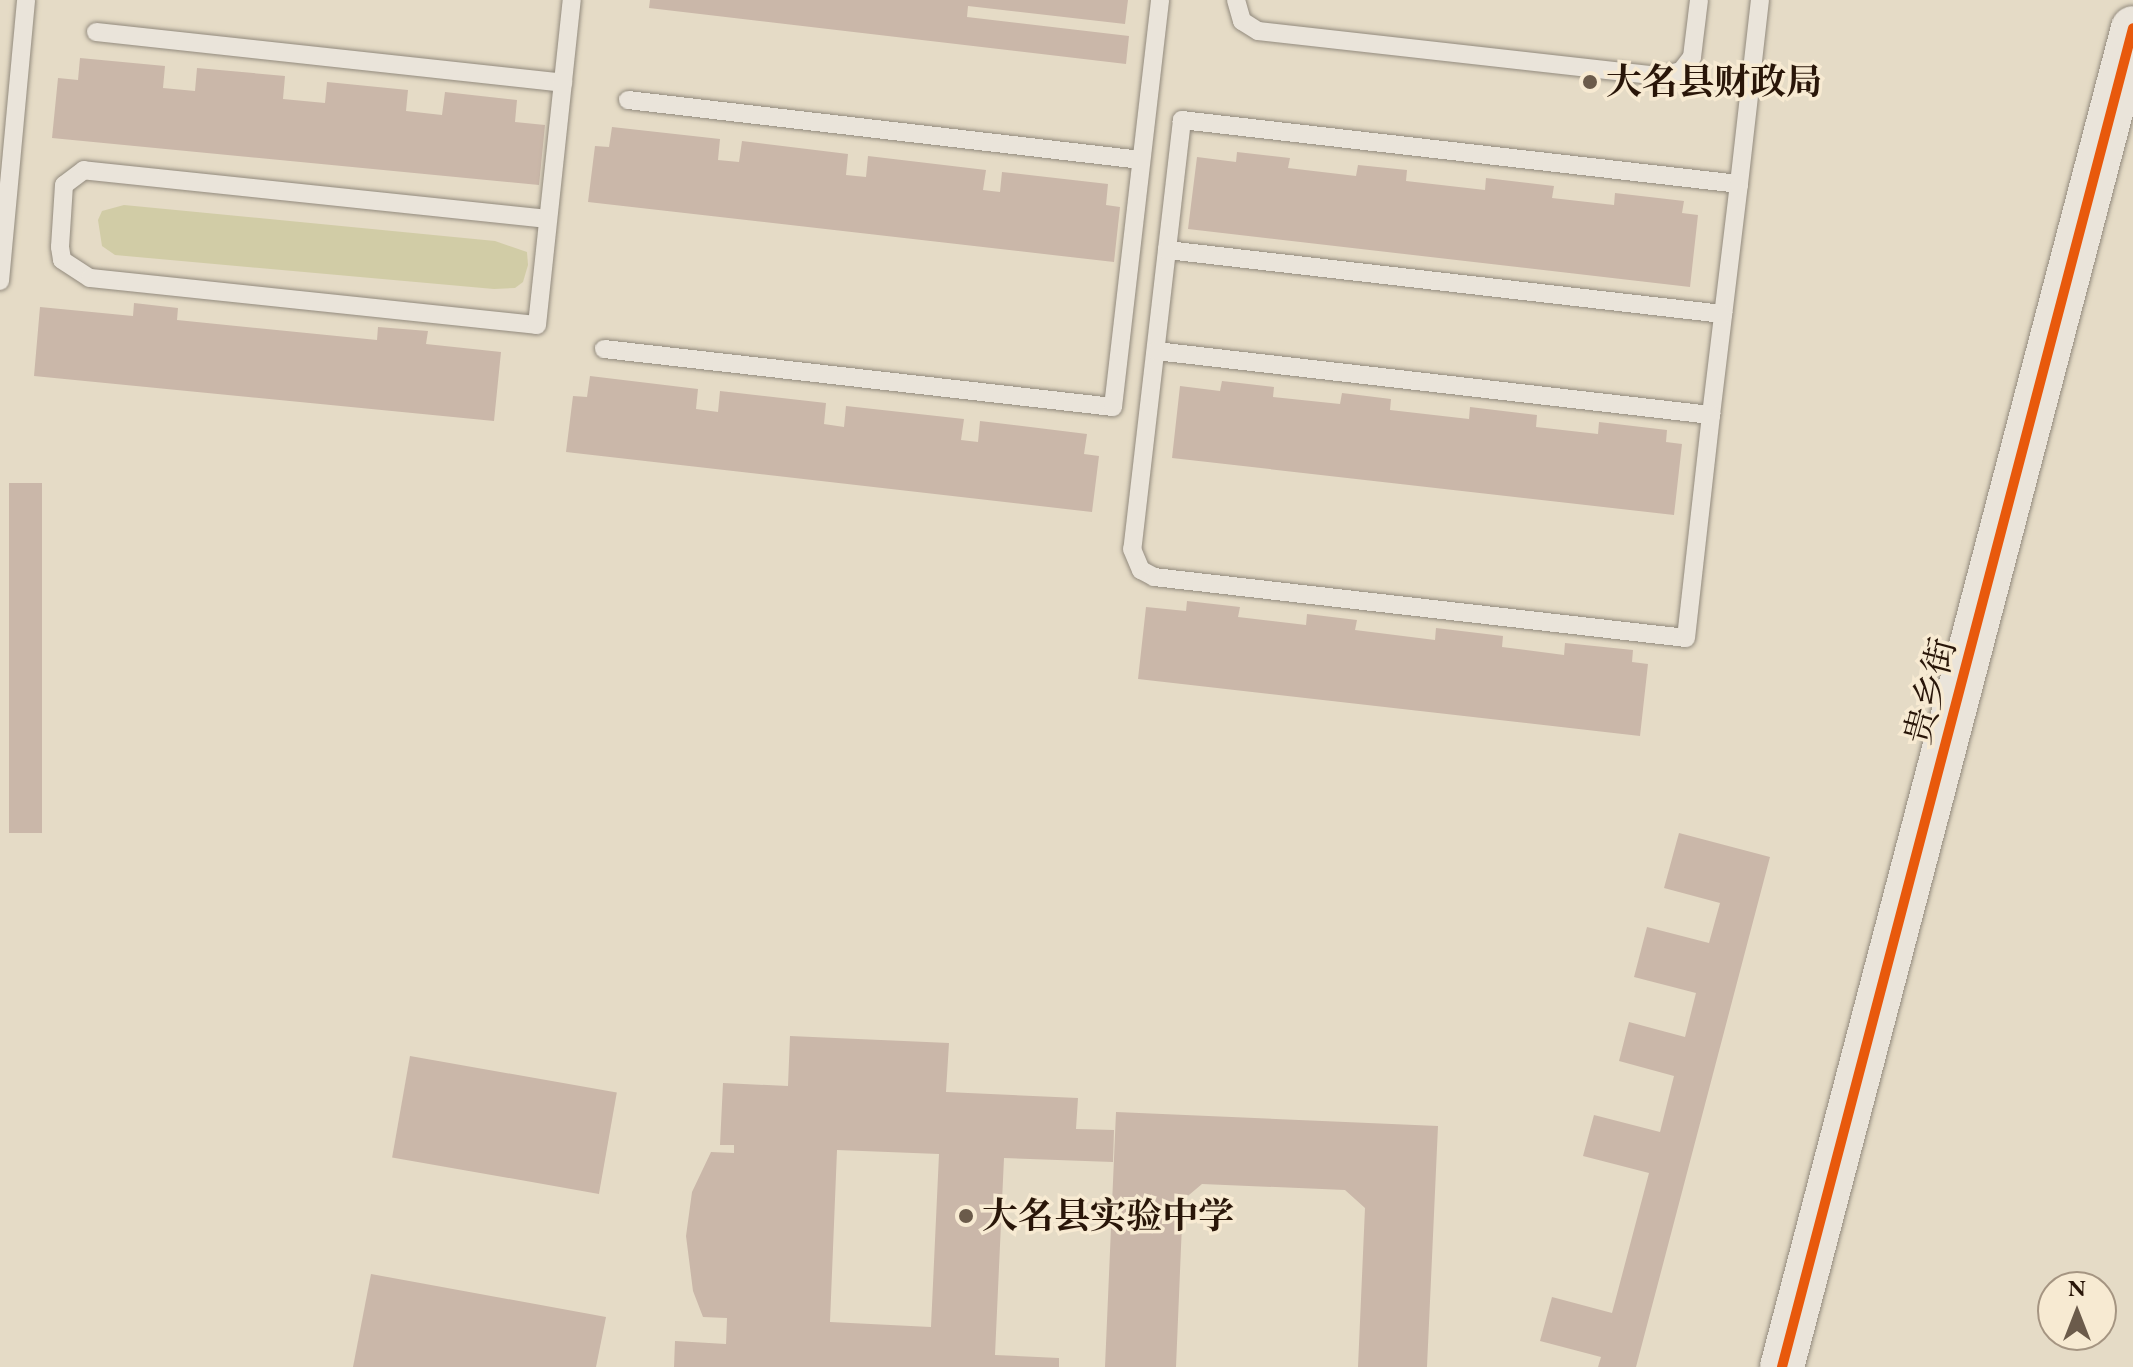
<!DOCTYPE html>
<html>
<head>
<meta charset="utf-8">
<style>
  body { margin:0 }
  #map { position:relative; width:2133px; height:1367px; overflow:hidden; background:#e5dbc6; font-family:"EB Garamond","Noto Serif SC",serif }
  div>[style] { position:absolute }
  .green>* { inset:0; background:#d1cca6 }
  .building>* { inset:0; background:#cab7a9; transform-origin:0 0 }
  .roads { filter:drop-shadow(0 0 2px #928a7d) drop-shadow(0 0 2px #928a7d) }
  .lane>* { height:18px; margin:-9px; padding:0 9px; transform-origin:9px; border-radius:9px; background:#eae4da }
  .secondary>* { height:44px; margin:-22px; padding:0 22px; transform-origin:22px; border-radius:22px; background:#eae4da }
  .cycleway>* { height:10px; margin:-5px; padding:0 5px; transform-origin:5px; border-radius:5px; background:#e8590c }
  .dots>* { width:22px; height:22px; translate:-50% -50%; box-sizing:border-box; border:4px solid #f7ead2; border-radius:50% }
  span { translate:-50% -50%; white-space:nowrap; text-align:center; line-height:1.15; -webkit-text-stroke:7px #f7ead2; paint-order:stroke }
  .poi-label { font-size:36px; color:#291609; font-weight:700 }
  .left { translate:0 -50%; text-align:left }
  .street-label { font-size:36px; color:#291609 }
  .north { position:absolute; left:2037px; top:1271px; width:80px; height:80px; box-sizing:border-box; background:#f7ead2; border:2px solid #a59582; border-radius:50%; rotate:0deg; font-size:22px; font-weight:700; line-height:32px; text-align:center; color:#291609 }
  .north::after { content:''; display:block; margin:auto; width:28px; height:36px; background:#6b5b4b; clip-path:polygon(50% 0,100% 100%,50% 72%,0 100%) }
</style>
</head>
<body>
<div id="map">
  <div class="green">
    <i style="clip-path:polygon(124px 205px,495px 241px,527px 252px,528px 265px,523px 282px,515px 288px,494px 289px,115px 255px,102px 246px,98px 220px,102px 211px)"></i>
  </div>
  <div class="building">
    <i style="clip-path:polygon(650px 0,1128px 0,1125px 24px,968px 6px,967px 17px,1129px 36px,1126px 64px,649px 8px)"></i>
    <i style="clip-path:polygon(80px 58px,165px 66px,163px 88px,195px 91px,197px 68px,285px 76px,283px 99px,325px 103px,327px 82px,408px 90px,406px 111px,442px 115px,445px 92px,517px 100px,515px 122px,545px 125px,539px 185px,52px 138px,58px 78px,78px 80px)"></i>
    <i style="clip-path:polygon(612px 127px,720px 139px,718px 160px,739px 162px,742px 141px,848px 154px,846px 175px,866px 177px,868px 156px,986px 170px,983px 190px,1000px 192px,1002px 172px,1108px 184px,1106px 205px,1120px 207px,1114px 262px,588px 202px,595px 146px,609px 147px)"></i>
    <i style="clip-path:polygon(1237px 152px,1290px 158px,1288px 168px,1356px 176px,1358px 165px,1407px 170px,1406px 181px,1485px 190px,1486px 178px,1554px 186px,1552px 198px,1614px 205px,1615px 193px,1684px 201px,1682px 213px,1698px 215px,1690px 287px,1188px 229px,1197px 157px,1236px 162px)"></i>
    <i style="clip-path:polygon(134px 303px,178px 308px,177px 320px,377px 340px,378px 327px,428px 331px,426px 344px,501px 352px,494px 421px,34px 376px,40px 307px,133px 316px)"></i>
    <i style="clip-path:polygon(590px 376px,698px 389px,696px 409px,718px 412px,720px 391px,826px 403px,824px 424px,844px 427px,846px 406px,964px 419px,961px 440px,978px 442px,980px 421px,1087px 434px,1084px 454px,1099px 456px,1092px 512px,566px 452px,573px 396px,587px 397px)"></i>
    <i style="clip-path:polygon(1222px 381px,1274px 387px,1273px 397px,1340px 404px,1342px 393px,1391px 399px,1390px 410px,1469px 419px,1470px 407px,1537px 415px,1536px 427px,1598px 434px,1599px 422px,1667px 430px,1666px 442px,1682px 444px,1674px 515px,1172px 458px,1180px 386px,1220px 391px)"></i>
    <i style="left:9px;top:483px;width:33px;height:350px"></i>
    <i style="clip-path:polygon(1187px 601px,1240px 607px,1238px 617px,1306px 625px,1307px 614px,1357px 620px,1355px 630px,1435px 640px,1436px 628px,1503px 636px,1502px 647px,1564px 655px,1565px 643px,1633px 650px,1632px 662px,1648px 664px,1640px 736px,1138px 679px,1146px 607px,1186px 611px)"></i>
    <i style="clip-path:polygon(1679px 833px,1770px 857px,1636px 1367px,1598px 1367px,1601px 1357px,1540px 1341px,1552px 1297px,1612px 1313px,1649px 1173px,1583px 1156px,1594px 1115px,1660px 1132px,1674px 1076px,1619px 1061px,1629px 1022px,1685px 1037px,1696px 993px,1634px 977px,1647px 927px,1709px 943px,1720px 903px,1664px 888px)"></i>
    <i style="clip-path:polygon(evenodd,790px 1036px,949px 1043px,946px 1092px,1078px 1098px,1076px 1129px,1114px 1130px,1113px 1162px,1004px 1158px,995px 1355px,1059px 1358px,1059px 1367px,674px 1367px,675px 1341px,726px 1344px,727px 1318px,703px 1317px,693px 1291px,686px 1236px,692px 1192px,711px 1152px,734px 1153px,734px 1145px,720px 1145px,723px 1083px,788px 1086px,790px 1036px,837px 1150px,939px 1154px,931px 1327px,830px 1322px,837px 1150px)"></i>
    <i style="left:410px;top:1056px;width:210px;height:103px;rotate:10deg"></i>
    <i style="clip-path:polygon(1116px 1112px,1438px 1126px,1427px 1367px,1358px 1367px,1365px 1208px,1345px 1190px,1202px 1184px,1183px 1200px,1176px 1367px,1105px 1367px)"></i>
    <i style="clip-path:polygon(371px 1274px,606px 1317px,596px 1367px,353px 1367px)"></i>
  </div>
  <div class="roads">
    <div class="lane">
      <i style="left:1236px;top:0;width:22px;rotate:74deg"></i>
      <i style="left:1242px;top:21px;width:19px;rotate:32deg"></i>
      <i style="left:1258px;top:31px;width:405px;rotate:6.4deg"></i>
      <i style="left:1660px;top:76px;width:22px;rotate:-13deg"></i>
      <i style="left:1681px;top:71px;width:18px;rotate:-52deg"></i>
      <i style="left:1692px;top:57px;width:57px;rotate:-83deg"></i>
      <i style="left:96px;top:32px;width:470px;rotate:6.2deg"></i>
      <i style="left:628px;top:100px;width:516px;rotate:6.67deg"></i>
      <i style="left:1739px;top:184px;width:561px;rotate:-173.45deg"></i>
      <i style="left:1182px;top:120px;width:432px;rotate:96.6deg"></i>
      <i style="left:1132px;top:549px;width:23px;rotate:67deg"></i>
      <i style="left:1141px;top:570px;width:15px;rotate:28deg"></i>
      <i style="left:1154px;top:577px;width:535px;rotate:6.54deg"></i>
      <i style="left:1686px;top:638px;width:224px;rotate:-83.6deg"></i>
      <i style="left:1711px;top:415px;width:233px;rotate:-83.1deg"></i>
      <i style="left:1739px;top:184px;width:185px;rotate:-83.5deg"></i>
      <i style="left:548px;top:219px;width:467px;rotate:-174deg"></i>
      <i style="left:84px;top:170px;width:25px;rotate:143deg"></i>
      <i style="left:64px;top:185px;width:62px;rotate:93.7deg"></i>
      <i style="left:60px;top:247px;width:13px;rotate:81deg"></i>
      <i style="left:62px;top:260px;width:33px;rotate:33deg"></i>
      <i style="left:90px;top:278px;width:449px;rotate:6deg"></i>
      <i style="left:537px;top:325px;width:327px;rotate:-83.9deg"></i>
      <i style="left:1167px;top:250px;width:560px;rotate:6.57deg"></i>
      <i style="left:0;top:281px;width:282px;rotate:-84.7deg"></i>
      <i style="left:604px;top:349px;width:512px;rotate:6.5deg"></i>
      <i style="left:1113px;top:407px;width:410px;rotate:-83.4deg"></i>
      <i style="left:1156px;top:351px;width:559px;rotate:6.58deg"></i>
    </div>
    <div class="secondary">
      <i style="left:1782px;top:1367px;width:1384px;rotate:-75.31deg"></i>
    </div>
  </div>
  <div class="cycleway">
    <i style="left:1782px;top:1367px;width:1384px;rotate:-75.31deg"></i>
  </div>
  <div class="dots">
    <i style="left:1590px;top:82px;background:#6b5b4b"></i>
    <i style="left:966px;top:1216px;background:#6b5b4b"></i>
  </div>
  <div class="poi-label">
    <span class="left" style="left:1606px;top:82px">大名县财政局</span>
    <span class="left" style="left:982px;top:1216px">大名县实验中学</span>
  </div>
  <div class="street-label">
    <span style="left:1930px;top:691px;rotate:-75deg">贵乡街</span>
  </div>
  <div class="north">N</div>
</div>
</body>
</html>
